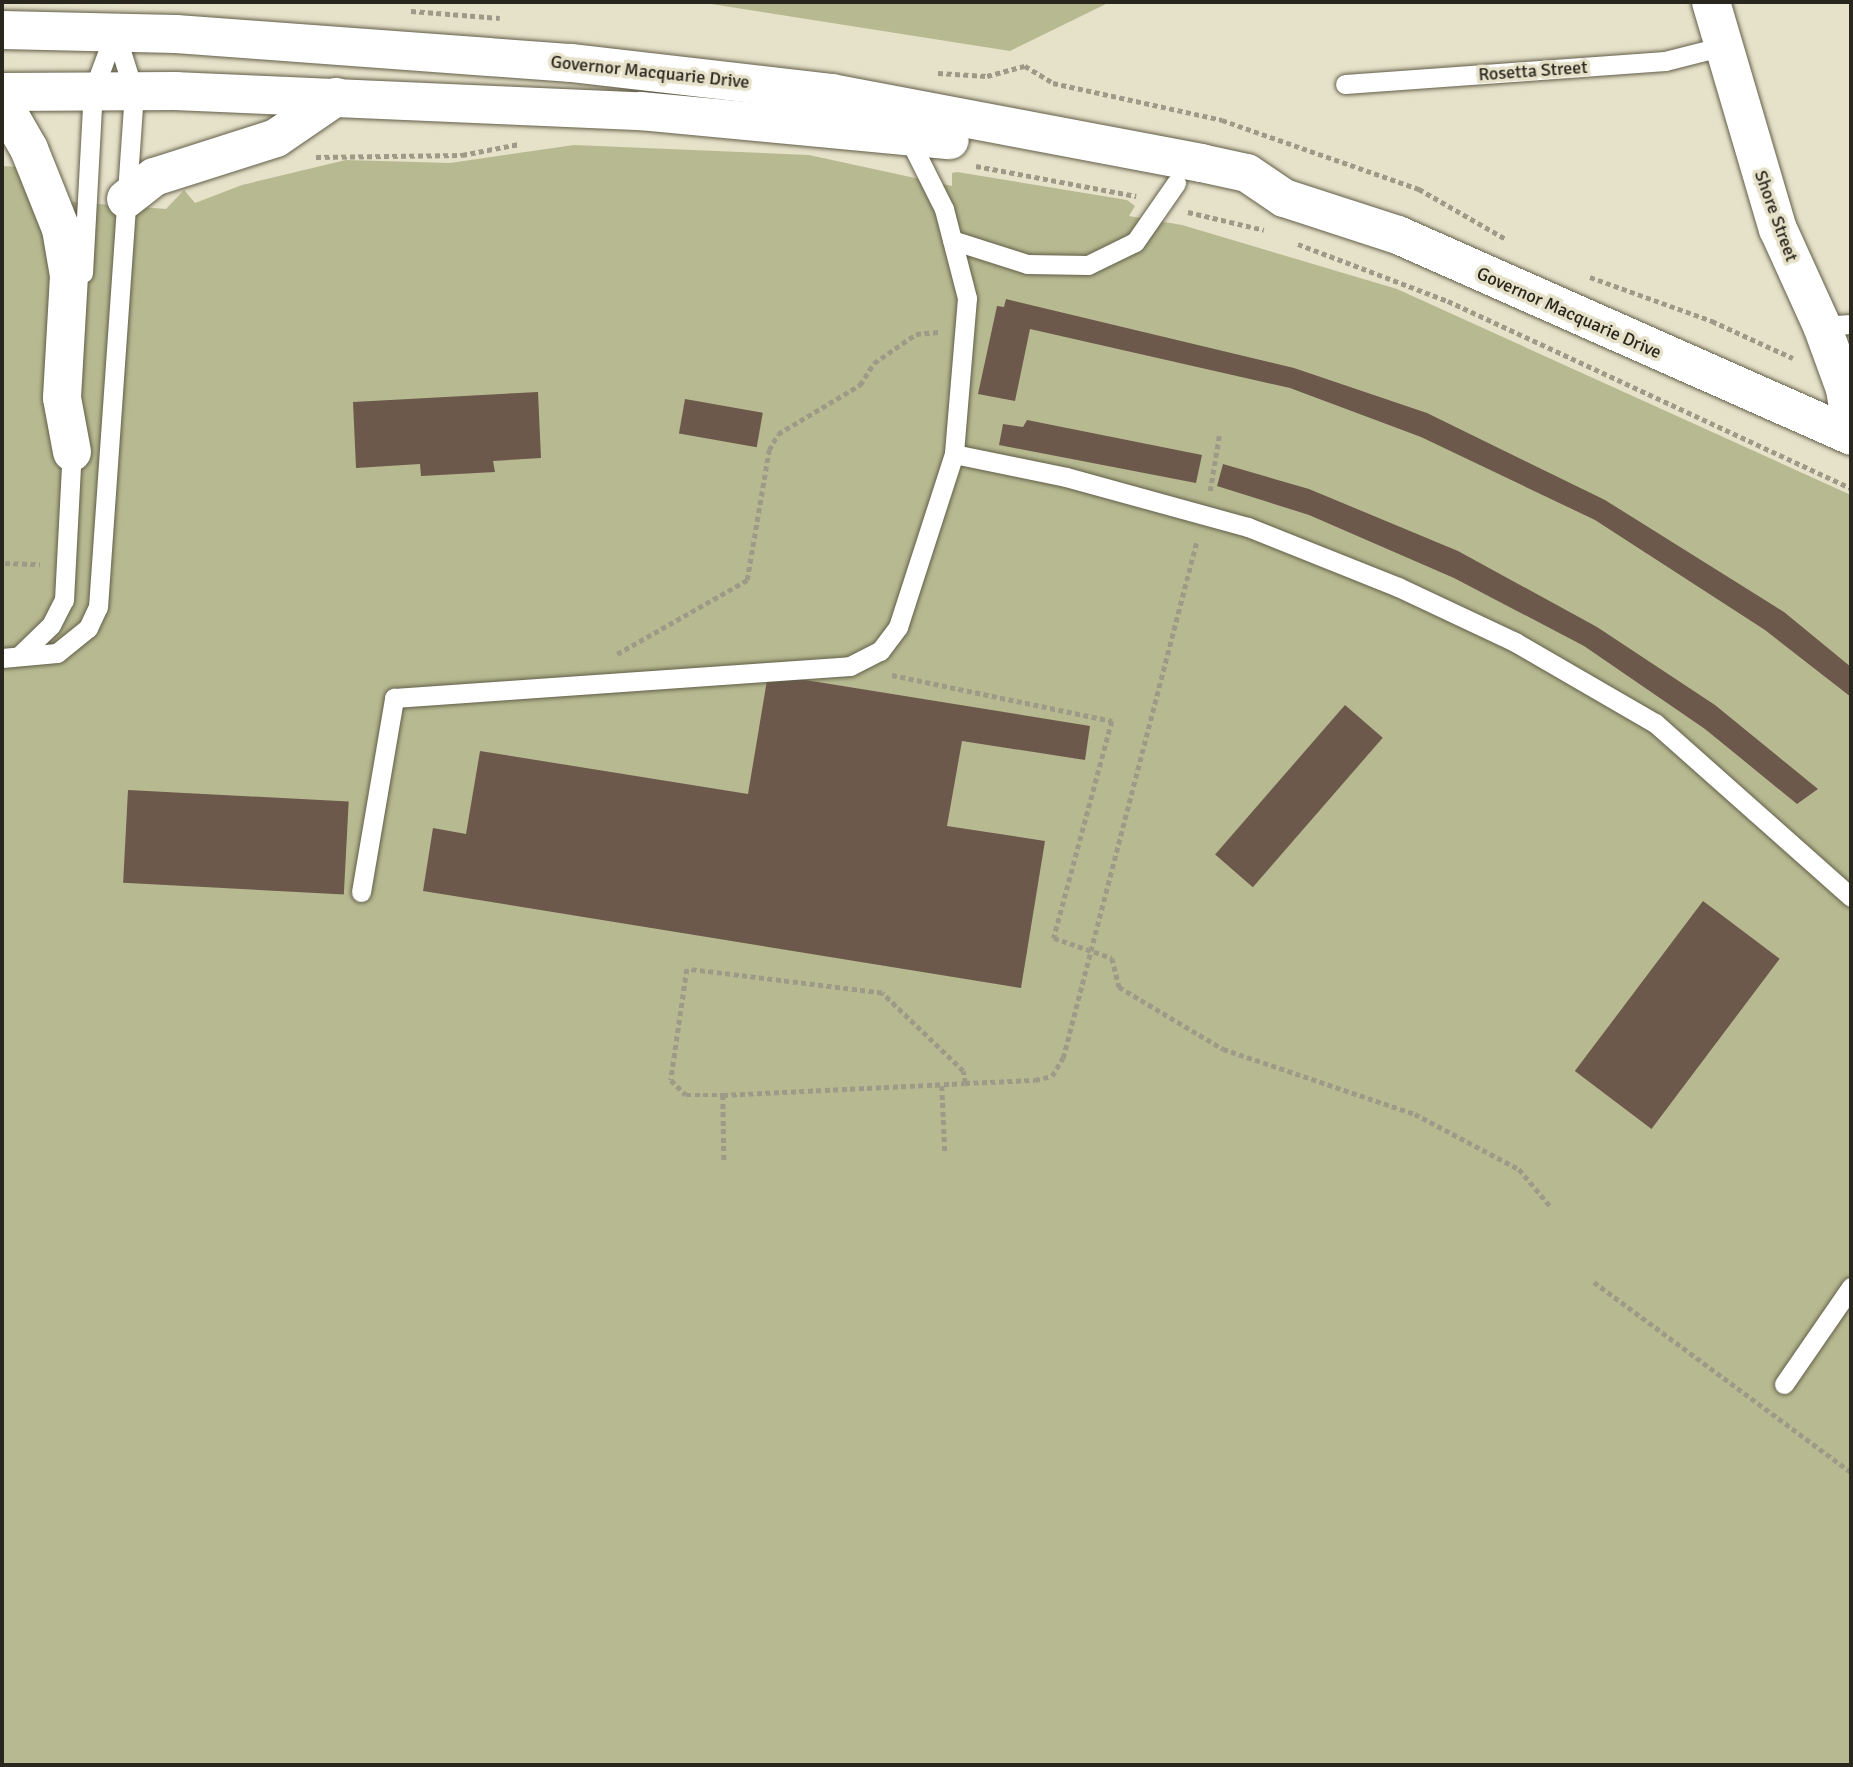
<!DOCTYPE html>
<html>
<head>
<meta charset="utf-8">
<style>
  body { margin:0 }
  #map { position:relative; width:1853px; height:1767px; overflow:hidden; background:#e6e1c9; font-family:Signika,sans-serif }
  div>[style] { position:absolute }
  .green>* { inset:0; background:#b7ba91 }
  .building>* { inset:0; background:#6d594c; transform-origin:0 0 }
  .path>* { height:4.5px; margin-top:-2.25px; transform-origin:0; background:repeating-linear-gradient(90deg,#9e9a88 0 5px,transparent 0 8.5px) }
  .roads { filter:drop-shadow(0 0 2px #625e49) drop-shadow(0 0 2px #625e49) }
  .lane>* { height:19px; margin:-9.5px; padding:0 9.5px; transform-origin:9.5px; border-radius:9.5px; background:#fff }
  .street>* { height:38px; margin:-19px; padding:0 19px; transform-origin:19px; border-radius:19px; background:#fff }
  .secondary>* { height:38px; margin:-19px; padding:0 19px; transform-origin:19px; border-radius:19px; background:#fff }
  span { translate:-50% -50%; white-space:nowrap; text-align:center; line-height:1.15; -webkit-text-stroke:7px #e6e1c9; paint-order:stroke }
  .street-label { font-size:18px; color:#28261d }
  .frame { position:absolute; inset:0; border:4px solid #28261d; pointer-events:none }
</style>
</head>
<body>
<div id="map">
  <div class="green">
    <i style="clip-path:polygon(698px 2px,1110px 2px,1010px 51px)"></i>
    <i style="clip-path:polygon(574px 145px,809px 155px,952px 186px,952px 173px,957px 172px,1127px 200px,1135px 206px,1129px 216px,1182px 225px,1397px 289px,1851px 495px,1851px 1765px,2px 1765px,2px 166px,19px 167px,31px 199px,166px 209px,184px 190px,195px 203px,242px 185px,346px 160px,450px 163px)"></i>
  </div>
  <div class="building">
    <i style="clip-path:polygon(1006px 299px,1294px 368px,1427px 413px,1605px 500px,1784px 612px,1851px 667px,1851px 697px,1765px 630px,1595px 520px,1421px 437px,1290px 388px,1030px 329px,1015px 401px,978px 394px,997px 306px,1004px 307px)"></i>
    <i style="clip-path:polygon(538px 392px,541px 458px,493px 461px,495px 472px,421px 476px,420px 464px,356px 468px,353px 402px)"></i>
    <i style="left:685px;top:399px;width:79px;height:35px;rotate:10deg"></i>
    <i style="clip-path:polygon(1027px 420px,1202px 455px,1196px 483px,999px 445px,1003px 424px,1023px 427px)"></i>
    <i style="clip-path:polygon(1223px 464px,1309px 489px,1458px 551px,1597px 627px,1715px 705px,1818px 789px,1797px 804px,1705px 729px,1584px 646px,1454px 578px,1309px 515px,1217px 486px)"></i>
    <i style="clip-path:polygon(768px 674px,1090px 726px,1085px 760px,962px 741px,947px 826px,1045px 841px,1021px 988px,423px 891px,433px 828px,466px 834px,480px 751px,748px 794px)"></i>
    <i style="left:1345px;top:705px;width:50px;height:198px;rotate:41deg"></i>
    <i style="left:128px;top:790px;width:221px;height:93px;rotate:3deg"></i>
    <i style="left:1703px;top:901px;width:96px;height:213px;rotate:37deg"></i>
  </div>
  <div class="path">
    <i style="left:411px;top:11px;width:89px;rotate:4.5deg"></i>
    <i style="left:938px;top:73px;width:49px;rotate:3.5deg"></i>
    <i style="left:987px;top:76px;width:39px;rotate:-15deg"></i>
    <i style="left:1025px;top:66px;width:33px;rotate:31deg"></i>
    <i style="left:1053px;top:83px;width:173px;rotate:12.3deg"></i>
    <i style="left:1222px;top:120px;width:209px;rotate:19.3deg"></i>
    <i style="left:1419px;top:189px;width:100px;rotate:29.9deg"></i>
    <i style="left:316px;top:157px;width:146px;rotate:-0.8deg"></i>
    <i style="left:462px;top:155px;width:58px;rotate:-10.9deg"></i>
    <i style="left:976px;top:166px;width:163px;rotate:10.6deg"></i>
    <i style="left:1188px;top:212px;width:78px;rotate:13.3deg"></i>
    <i style="left:1298px;top:244px;width:160px;rotate:20.8deg"></i>
    <i style="left:1448px;top:301px;width:444px;rotate:24.9deg"></i>
    <i style="left:1590px;top:277px;width:130px;rotate:19.8deg"></i>
    <i style="left:1712px;top:321px;width:89px;rotate:24.6deg"></i>
    <i style="left:1210px;top:491px;width:56px;rotate:-80.7deg"></i>
    <i style="left:5px;top:563px;width:35px;rotate:2deg"></i>
    <i style="left:617px;top:654px;width:150px;rotate:-29.6deg"></i>
    <i style="left:747px;top:580px;width:132px;rotate:-80.4deg"></i>
    <i style="left:769px;top:450px;width:18px;rotate:-61deg"></i>
    <i style="left:778px;top:434px;width:96px;rotate:-30.9deg"></i>
    <i style="left:860px;top:385px;width:26px;rotate:-58deg"></i>
    <i style="left:874px;top:363px;width:51px;rotate:-34.6deg"></i>
    <i style="left:916px;top:334px;width:23px;rotate:-5deg"></i>
    <i style="left:892px;top:675px;width:225px;rotate:11.8deg"></i>
    <i style="left:1112px;top:721px;width:225px;rotate:105deg"></i>
    <i style="left:1054px;top:938px;width:61px;rotate:19deg"></i>
    <i style="left:1112px;top:958px;width:30px;rotate:76deg"></i>
    <i style="left:1119px;top:987px;width:121px;rotate:30.8deg"></i>
    <i style="left:1223px;top:1049px;width:203px;rotate:18.7deg"></i>
    <i style="left:1415px;top:1114px;width:118px;rotate:27.9deg"></i>
    <i style="left:1519px;top:1169px;width:48px;rotate:50deg"></i>
    <i style="left:965px;top:1083px;width:70px;rotate:-2.5deg"></i>
    <i style="left:1035px;top:1080px;width:17px;rotate:-13deg"></i>
    <i style="left:1052px;top:1076px;width:21px;rotate:-59deg"></i>
    <i style="left:1063px;top:1058px;width:535px;rotate:-75.5deg"></i>
    <i style="left:942px;top:1086px;width:66px;rotate:87.4deg"></i>
    <i style="left:723px;top:1095px;width:242px;rotate:-2.8deg"></i>
    <i style="left:965px;top:1083px;width:12px;rotate:-99deg"></i>
    <i style="left:963px;top:1071px;width:112px;rotate:-136.1deg"></i>
    <i style="left:882px;top:993px;width:196px;rotate:-173deg"></i>
    <i style="left:687px;top:969px;width:112px;rotate:98.2deg"></i>
    <i style="left:671px;top:1080px;width:21px;rotate:45deg"></i>
    <i style="left:686px;top:1095px;width:37px"></i>
    <i style="left:723px;top:1095px;width:66px;rotate:89.1deg"></i>
    <i style="left:1594px;top:1282px;width:320px;rotate:36.5deg"></i>
  </div>
  <div class="roads">
    <div class="lane">
      <i style="left:1345px;top:84px;width:321px;rotate:-4.1deg"></i>
      <i style="left:1665px;top:61px;width:57px;rotate:-14.3deg"></i>
      <i style="left:907px;top:135px;width:83px;rotate:63.4deg"></i>
      <i style="left:944px;top:209px;width:92px;rotate:75.5deg"></i>
      <i style="left:967px;top:298px;width:157px;rotate:94.8deg"></i>
      <i style="left:954px;top:454px;width:114px;rotate:11.6deg"></i>
      <i style="left:1066px;top:477px;width:189px;rotate:15.4deg"></i>
      <i style="left:1248px;top:527px;width:162px;rotate:21.8deg"></i>
      <i style="left:1398px;top:587px;width:129px;rotate:25.2deg"></i>
      <i style="left:1515px;top:642px;width:162px;rotate:30.1deg"></i>
      <i style="left:1655px;top:723px;width:262px;rotate:41.6deg"></i>
      <i style="left:952px;top:240px;width:79px;rotate:17.7deg"></i>
      <i style="left:1027px;top:264px;width:61px;rotate:0.9deg"></i>
      <i style="left:1088px;top:265px;width:52px;rotate:-26.1deg"></i>
      <i style="left:1135px;top:242px;width:72px;rotate:-55.2deg"></i>
      <i style="left:83px;top:273px;width:182px;rotate:-86.9deg"></i>
      <i style="left:93px;top:91px;width:63px;rotate:-69.6deg"></i>
      <i style="left:1822px;top:326px;width:29px;rotate:-4deg"></i>
      <i style="left:20px;top:655px;width:43px;rotate:-44.1deg"></i>
      <i style="left:51px;top:625px;width:28px;rotate:-63deg"></i>
      <i style="left:64px;top:600px;width:153px;rotate:-87deg"></i>
      <i style="left:2px;top:658px;width:55px;rotate:-5.2deg"></i>
      <i style="left:57px;top:653px;width:40px;rotate:-39deg"></i>
      <i style="left:88px;top:628px;width:23px;rotate:-65deg"></i>
      <i style="left:98px;top:607px;width:516px;rotate:-86deg"></i>
      <i style="left:134px;top:92px;width:63px;rotate:-107.6deg"></i>
      <i style="left:361px;top:892px;width:197px;rotate:-80.3deg"></i>
      <i style="left:394px;top:698px;width:457px;rotate:-4deg"></i>
      <i style="left:850px;top:666px;width:34px;rotate:-27deg"></i>
      <i style="left:880px;top:651px;width:30px;rotate:-53deg"></i>
      <i style="left:898px;top:627px;width:182px;rotate:-72.1deg"></i>
      <i style="left:1784px;top:1384px;width:118px;rotate:-55.4deg"></i>
    </div>
    <div class="street">
      <i style="left:1711px;top:2px;width:237px;rotate:73.6deg"></i>
      <i style="left:1778px;top:229px;width:107px;rotate:65.6deg"></i>
      <i style="left:1822px;top:326px;width:67px;rotate:69.9deg"></i>
      <i style="left:1845px;top:389px;width:38px;rotate:81deg"></i>
    </div>
    <div class="secondary">
      <i style="left:2px;top:30px;width:174px;rotate:1.3deg"></i>
      <i style="left:176px;top:34px;width:397px;rotate:4.2deg"></i>
      <i style="left:572px;top:63px;width:261px;rotate:6.6deg"></i>
      <i style="left:831px;top:93px;width:377px;rotate:10.7deg"></i>
      <i style="left:1201px;top:163px;width:47px;rotate:12.3deg"></i>
      <i style="left:1247px;top:173px;width:45px;rotate:34deg"></i>
      <i style="left:1284px;top:198px;width:120px;rotate:18deg"></i>
      <i style="left:1398px;top:235px;width:496px;rotate:23.9deg"></i>
      <i style="left:2px;top:92px;width:174px;rotate:-0.3deg"></i>
      <i style="left:176px;top:91px;width:465px;rotate:2.5deg"></i>
      <i style="left:641px;top:111px;width:310px;rotate:5.4deg"></i>
      <i style="left:2px;top:102px;width:54px;rotate:60.1deg"></i>
      <i style="left:29px;top:149px;width:86px;rotate:68.2deg"></i>
      <i style="left:61px;top:229px;width:48px;rotate:80.3deg"></i>
      <i style="left:69px;top:276px;width:122px;rotate:93.3deg"></i>
      <i style="left:62px;top:398px;width:55px;rotate:79.5deg"></i>
      <i style="left:126px;top:199px;width:36px;rotate:-38deg"></i>
      <i style="left:154px;top:177px;width:128px;rotate:-17.7deg"></i>
      <i style="left:276px;top:138px;width:73px;rotate:-34.3deg"></i>
    </div>
  </div>
  <div class="street-label">
    <span style="left:1533px;top:71px;rotate:-4deg">Rosetta Street</span>
    <span style="left:650px;top:72px;rotate:6deg">Governor Macquarie Drive</span>
    <span style="left:1776px;top:216px;rotate:70deg">Shore Street</span>
    <span style="left:1569px;top:313px;rotate:24deg">Governor Macquarie Drive</span>
  </div>
  <div class="frame"></div>
</div>
</body>
</html>
